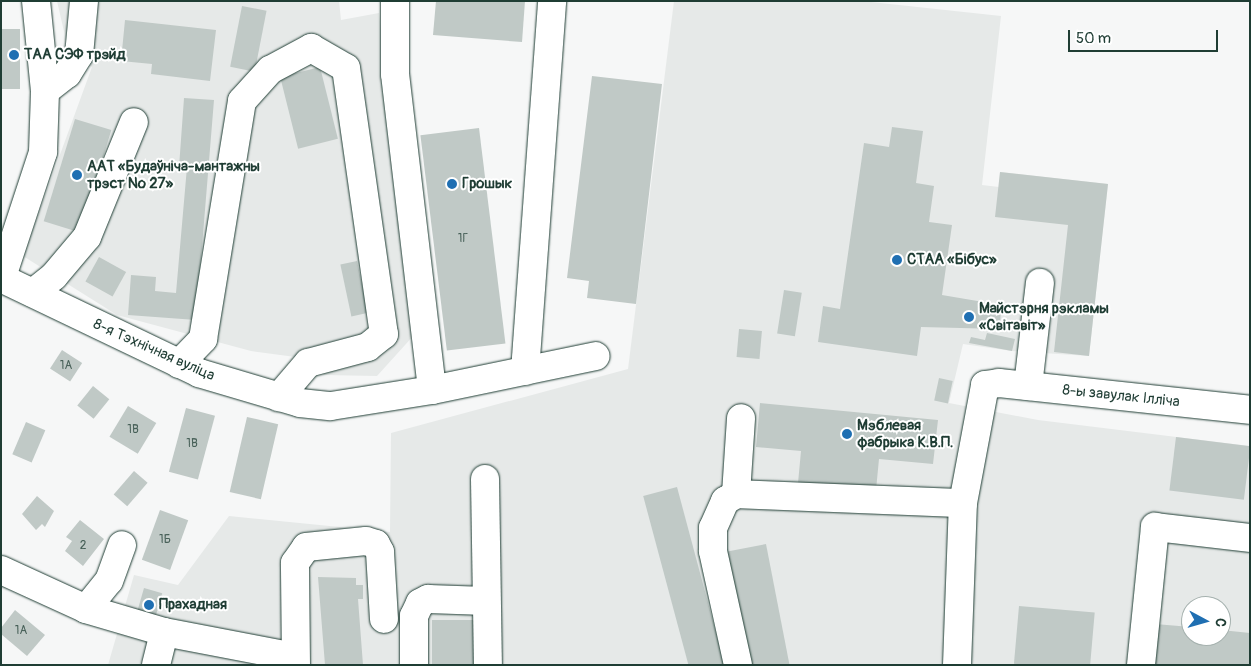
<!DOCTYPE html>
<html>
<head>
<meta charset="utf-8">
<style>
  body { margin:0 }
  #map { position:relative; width:1251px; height:666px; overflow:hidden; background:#f6f7f7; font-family:Pangolin,sans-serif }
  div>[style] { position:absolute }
  .built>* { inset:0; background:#e6e9e8 }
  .building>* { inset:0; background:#c0c9c6; transform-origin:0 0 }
  .roads { filter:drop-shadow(0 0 1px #1f3d34) drop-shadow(0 0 1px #1f3d34) }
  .minor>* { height:28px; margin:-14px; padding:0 14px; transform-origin:14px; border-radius:14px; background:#fff }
  .dots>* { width:14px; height:14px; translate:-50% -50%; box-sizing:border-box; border:2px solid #fff; border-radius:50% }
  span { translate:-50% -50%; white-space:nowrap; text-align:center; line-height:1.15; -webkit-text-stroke:4px #fff; paint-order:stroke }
  .number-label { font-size:12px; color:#476058 }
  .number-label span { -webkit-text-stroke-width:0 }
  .poi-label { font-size:15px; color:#1f3d34; font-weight:700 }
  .left { translate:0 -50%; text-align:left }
  .street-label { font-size:15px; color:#1f3d34 }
  .frame { position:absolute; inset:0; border:2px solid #1f3d34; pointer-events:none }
  .north { position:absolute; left:1181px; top:596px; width:50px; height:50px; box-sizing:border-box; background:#fff; border:1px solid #a5b1ae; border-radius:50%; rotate:96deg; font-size:14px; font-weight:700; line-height:20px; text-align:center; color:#1f3d34 }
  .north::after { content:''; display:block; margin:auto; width:18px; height:22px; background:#1f6fb2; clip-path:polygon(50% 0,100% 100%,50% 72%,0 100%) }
  .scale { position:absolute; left:1068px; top:30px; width:150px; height:22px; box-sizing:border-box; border:2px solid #1f3d34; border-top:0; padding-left:6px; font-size:15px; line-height:18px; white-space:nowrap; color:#1f3d34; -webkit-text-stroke:4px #fff; paint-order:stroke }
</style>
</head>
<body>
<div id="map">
  <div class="built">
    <i style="clip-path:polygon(57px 1px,339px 1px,341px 20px,379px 13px,415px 334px,377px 376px,324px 375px,303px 358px,251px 351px,117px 315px,23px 256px,92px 67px,68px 49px)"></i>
    <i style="clip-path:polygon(evenodd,674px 1px,862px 1px,1001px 16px,982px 185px,999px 187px,1000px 172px,1108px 184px,1089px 356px,1012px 351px,963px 344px,949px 403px,1038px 420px,1250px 446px,1250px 665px,108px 665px,134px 575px,178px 585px,229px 516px,390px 532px,391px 433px,628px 369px,674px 1px,1191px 606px,1221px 606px,1221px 636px,1191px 636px,1191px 606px)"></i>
  </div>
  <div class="building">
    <i style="clip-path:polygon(436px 1px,525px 1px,522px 42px,433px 35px)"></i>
    <i style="left:242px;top:6px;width:25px;height:62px;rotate:11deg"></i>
    <i style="clip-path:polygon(125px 20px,216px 30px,210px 81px,151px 74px,152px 64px,121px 61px)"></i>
    <i style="left:1px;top:29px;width:19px;height:60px"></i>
    <i style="left:320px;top:67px;width:74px;height:41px;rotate:76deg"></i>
    <i style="clip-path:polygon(592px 76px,662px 84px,636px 304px,587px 298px,589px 281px,567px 278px)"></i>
    <i style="clip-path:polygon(184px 98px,214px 100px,196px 320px,128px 315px,131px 275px,156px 277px,155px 291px,176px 293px,187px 167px,179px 167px)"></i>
    <i style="left:75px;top:119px;width:38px;height:107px;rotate:17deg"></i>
    <i style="clip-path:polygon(892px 127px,923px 131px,916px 183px,934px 186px,929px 222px,952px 225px,942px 295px,1001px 305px,1000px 329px,921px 327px,917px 356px,818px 342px,823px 306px,840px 309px,864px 143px,889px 147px)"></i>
    <i style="left:479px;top:128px;width:217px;height:59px;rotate:83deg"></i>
    <i style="clip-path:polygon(1000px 172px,1108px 184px,1089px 356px,1054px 352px,1068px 225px,995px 217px)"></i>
    <i style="left:99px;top:257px;width:31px;height:28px;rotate:29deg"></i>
    <i style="left:357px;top:261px;width:53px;height:17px;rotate:78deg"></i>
    <i style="left:784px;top:290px;width:18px;height:44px;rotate:9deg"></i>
    <i style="left:739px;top:329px;width:23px;height:28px;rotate:5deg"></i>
    <i style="clip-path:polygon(987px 333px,1015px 339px,1012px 351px,969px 343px,971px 337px,985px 340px)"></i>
    <i style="left:62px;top:350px;width:24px;height:22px;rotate:33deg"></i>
    <i style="left:939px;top:378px;width:14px;height:23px;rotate:12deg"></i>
    <i style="left:93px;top:386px;width:21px;height:25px;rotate:39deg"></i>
    <i style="clip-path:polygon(760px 403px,938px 420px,933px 464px,879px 459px,876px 490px,798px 483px,801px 451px,756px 447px)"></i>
    <i style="left:128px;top:406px;width:33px;height:36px;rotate:31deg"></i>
    <i style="left:186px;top:408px;width:30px;height:66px;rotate:15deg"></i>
    <i style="left:247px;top:417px;width:32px;height:77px;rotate:13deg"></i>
    <i style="left:26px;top:422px;width:21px;height:35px;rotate:23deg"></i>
    <i style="left:1176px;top:437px;width:75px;height:54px;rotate:7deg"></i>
    <i style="left:134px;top:471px;width:18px;height:31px;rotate:41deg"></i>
    <i style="left:677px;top:487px;width:184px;height:35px;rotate:75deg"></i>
    <i style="clip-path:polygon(37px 496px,54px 511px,45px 527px,42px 524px,36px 530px,22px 514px)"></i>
    <i style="left:160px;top:510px;width:30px;height:53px;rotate:20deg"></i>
    <i style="clip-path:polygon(80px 520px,104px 539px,83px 566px,65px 551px,72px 541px,66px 537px)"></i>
    <i style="left:766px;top:544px;width:123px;height:42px;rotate:79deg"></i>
    <i style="clip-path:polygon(318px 577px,356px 578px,356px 585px,363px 585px,363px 599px,358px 599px,363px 665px,325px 665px)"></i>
    <i style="left:144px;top:588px;width:19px;height:31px;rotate:16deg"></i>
    <i style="left:1019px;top:606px;width:76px;height:58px;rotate:5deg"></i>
    <i style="clip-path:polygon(15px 610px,45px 635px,27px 656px,1px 634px,1px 628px)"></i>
    <i style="left:432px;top:620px;width:42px;height:45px"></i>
    <i style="clip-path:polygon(1155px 624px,1191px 627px,1191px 636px,1221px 636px,1221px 630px,1250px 633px,1250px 665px,1151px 665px)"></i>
  </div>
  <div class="roads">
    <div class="minor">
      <i style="left:395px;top:1px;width:73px;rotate:90deg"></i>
      <i style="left:395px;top:74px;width:318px;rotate:83.3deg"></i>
      <i style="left:45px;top:91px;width:28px;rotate:-38deg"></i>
      <i style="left:67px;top:74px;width:22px;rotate:-58deg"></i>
      <i style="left:79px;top:55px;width:54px;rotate:-84.7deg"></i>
      <i style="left:1px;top:278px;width:220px;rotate:25.6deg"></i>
      <i style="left:199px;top:373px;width:105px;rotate:16.5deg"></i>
      <i style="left:300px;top:403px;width:31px;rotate:6deg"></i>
      <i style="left:331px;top:406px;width:102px;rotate:-9deg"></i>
      <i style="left:432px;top:390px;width:167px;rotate:-11.7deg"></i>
      <i style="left:1px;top:280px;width:135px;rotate:-71.8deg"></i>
      <i style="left:43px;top:152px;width:61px;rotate:-88.1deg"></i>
      <i style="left:45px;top:91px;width:90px;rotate:-95.7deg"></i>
      <i style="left:33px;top:293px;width:27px;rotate:-39deg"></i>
      <i style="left:54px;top:276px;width:51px;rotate:-49.8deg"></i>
      <i style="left:87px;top:237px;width:124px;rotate:-67.8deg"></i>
      <i style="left:179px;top:364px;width:35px;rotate:-46deg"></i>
      <i style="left:203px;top:339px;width:241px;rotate:-80.7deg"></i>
      <i style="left:242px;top:101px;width:42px;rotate:-47.9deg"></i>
      <i style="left:270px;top:70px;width:47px;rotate:-28.2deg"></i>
      <i style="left:311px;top:48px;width:40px;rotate:29.7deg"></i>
      <i style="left:346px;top:68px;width:269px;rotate:81.9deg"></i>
      <i style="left:384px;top:334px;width:21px;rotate:141deg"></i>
      <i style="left:368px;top:347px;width:62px;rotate:165.1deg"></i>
      <i style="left:308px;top:363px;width:45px;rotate:130.5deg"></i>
      <i style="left:525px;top:371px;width:371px;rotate:-85.8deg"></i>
      <i style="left:1028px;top:386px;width:104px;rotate:-83.4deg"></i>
      <i style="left:485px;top:479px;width:186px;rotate:89.1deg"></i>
      <i style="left:736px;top:494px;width:76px;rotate:-86.2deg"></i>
      <i style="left:1px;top:570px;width:94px;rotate:24.6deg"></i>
      <i style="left:86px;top:609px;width:81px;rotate:16.4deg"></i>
      <i style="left:164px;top:632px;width:133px;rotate:10.8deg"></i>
      <i style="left:86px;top:609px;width:36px;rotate:-51deg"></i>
      <i style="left:109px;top:581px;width:38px;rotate:-70deg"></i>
      <i style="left:156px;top:665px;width:34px;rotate:-76deg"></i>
      <i style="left:296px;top:665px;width:102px;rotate:-90.6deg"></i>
      <i style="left:295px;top:563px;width:19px;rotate:-55deg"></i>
      <i style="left:306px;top:547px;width:60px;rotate:-5.7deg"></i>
      <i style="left:366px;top:541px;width:10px;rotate:17deg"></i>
      <i style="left:376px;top:544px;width:9px;rotate:63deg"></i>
      <i style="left:380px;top:552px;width:67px;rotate:86.6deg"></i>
      <i style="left:414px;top:665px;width:49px;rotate:-90deg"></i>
      <i style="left:414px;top:616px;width:14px;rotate:-65deg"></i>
      <i style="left:420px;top:603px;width:9px;rotate:-27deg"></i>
      <i style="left:428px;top:599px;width:58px;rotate:2deg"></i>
      <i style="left:738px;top:665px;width:117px;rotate:-102.4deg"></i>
      <i style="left:713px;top:551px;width:23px;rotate:-90deg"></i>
      <i style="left:713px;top:528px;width:30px;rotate:-66deg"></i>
      <i style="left:725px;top:501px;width:13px;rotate:-32deg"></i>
      <i style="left:736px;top:494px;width:227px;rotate:2.3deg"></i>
      <i style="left:957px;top:665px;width:162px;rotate:-87.9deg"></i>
      <i style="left:963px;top:503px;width:120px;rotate:-79.4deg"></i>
      <i style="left:985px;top:385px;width:14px;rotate:-8deg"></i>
      <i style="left:999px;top:383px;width:252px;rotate:6.1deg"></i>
      <i style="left:1141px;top:665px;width:139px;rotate:-84.2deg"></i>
      <i style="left:1155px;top:527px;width:96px;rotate:6.6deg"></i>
    </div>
  </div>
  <div class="dots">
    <i style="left:14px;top:55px;background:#1f6fb2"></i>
    <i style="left:77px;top:175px;background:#1f6fb2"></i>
    <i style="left:452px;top:184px;background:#1f6fb2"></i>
    <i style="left:897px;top:260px;background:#1f6fb2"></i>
    <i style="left:969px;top:317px;background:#1f6fb2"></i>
    <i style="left:847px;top:434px;background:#1f6fb2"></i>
    <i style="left:149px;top:605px;background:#1f6fb2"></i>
  </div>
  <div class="number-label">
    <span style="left:463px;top:239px">1Г</span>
    <span style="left:66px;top:366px">1А</span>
    <span style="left:133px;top:430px">1В</span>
    <span style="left:192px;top:444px">1В</span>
    <span style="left:165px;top:540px">1Б</span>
    <span style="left:83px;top:546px">2</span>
    <span style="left:21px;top:631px">1А</span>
  </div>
  <div class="poi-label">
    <span class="left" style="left:24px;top:55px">ТАА СЭФ трэйд</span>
    <span class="left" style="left:87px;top:175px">ААТ «Будаўніча-мантажны<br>трэст № 27»</span>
    <span class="left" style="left:462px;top:184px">Грошык</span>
    <span class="left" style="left:907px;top:260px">СТАА «Бібус»</span>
    <span class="left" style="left:979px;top:317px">Майстэрня рэкламы<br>«Світавіт»</span>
    <span class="left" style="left:857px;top:434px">Мэблевая<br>фабрыка К.В.П.</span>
    <span class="left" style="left:159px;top:605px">Прахадная</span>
  </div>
  <div class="street-label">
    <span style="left:154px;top:350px;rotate:24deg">8-я Тэхнічная вуліца</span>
    <span style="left:1121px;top:396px;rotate:6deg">8-ы завулак Ілліча</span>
  </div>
  <div class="frame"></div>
  <div class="north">С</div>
  <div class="scale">50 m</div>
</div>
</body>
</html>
